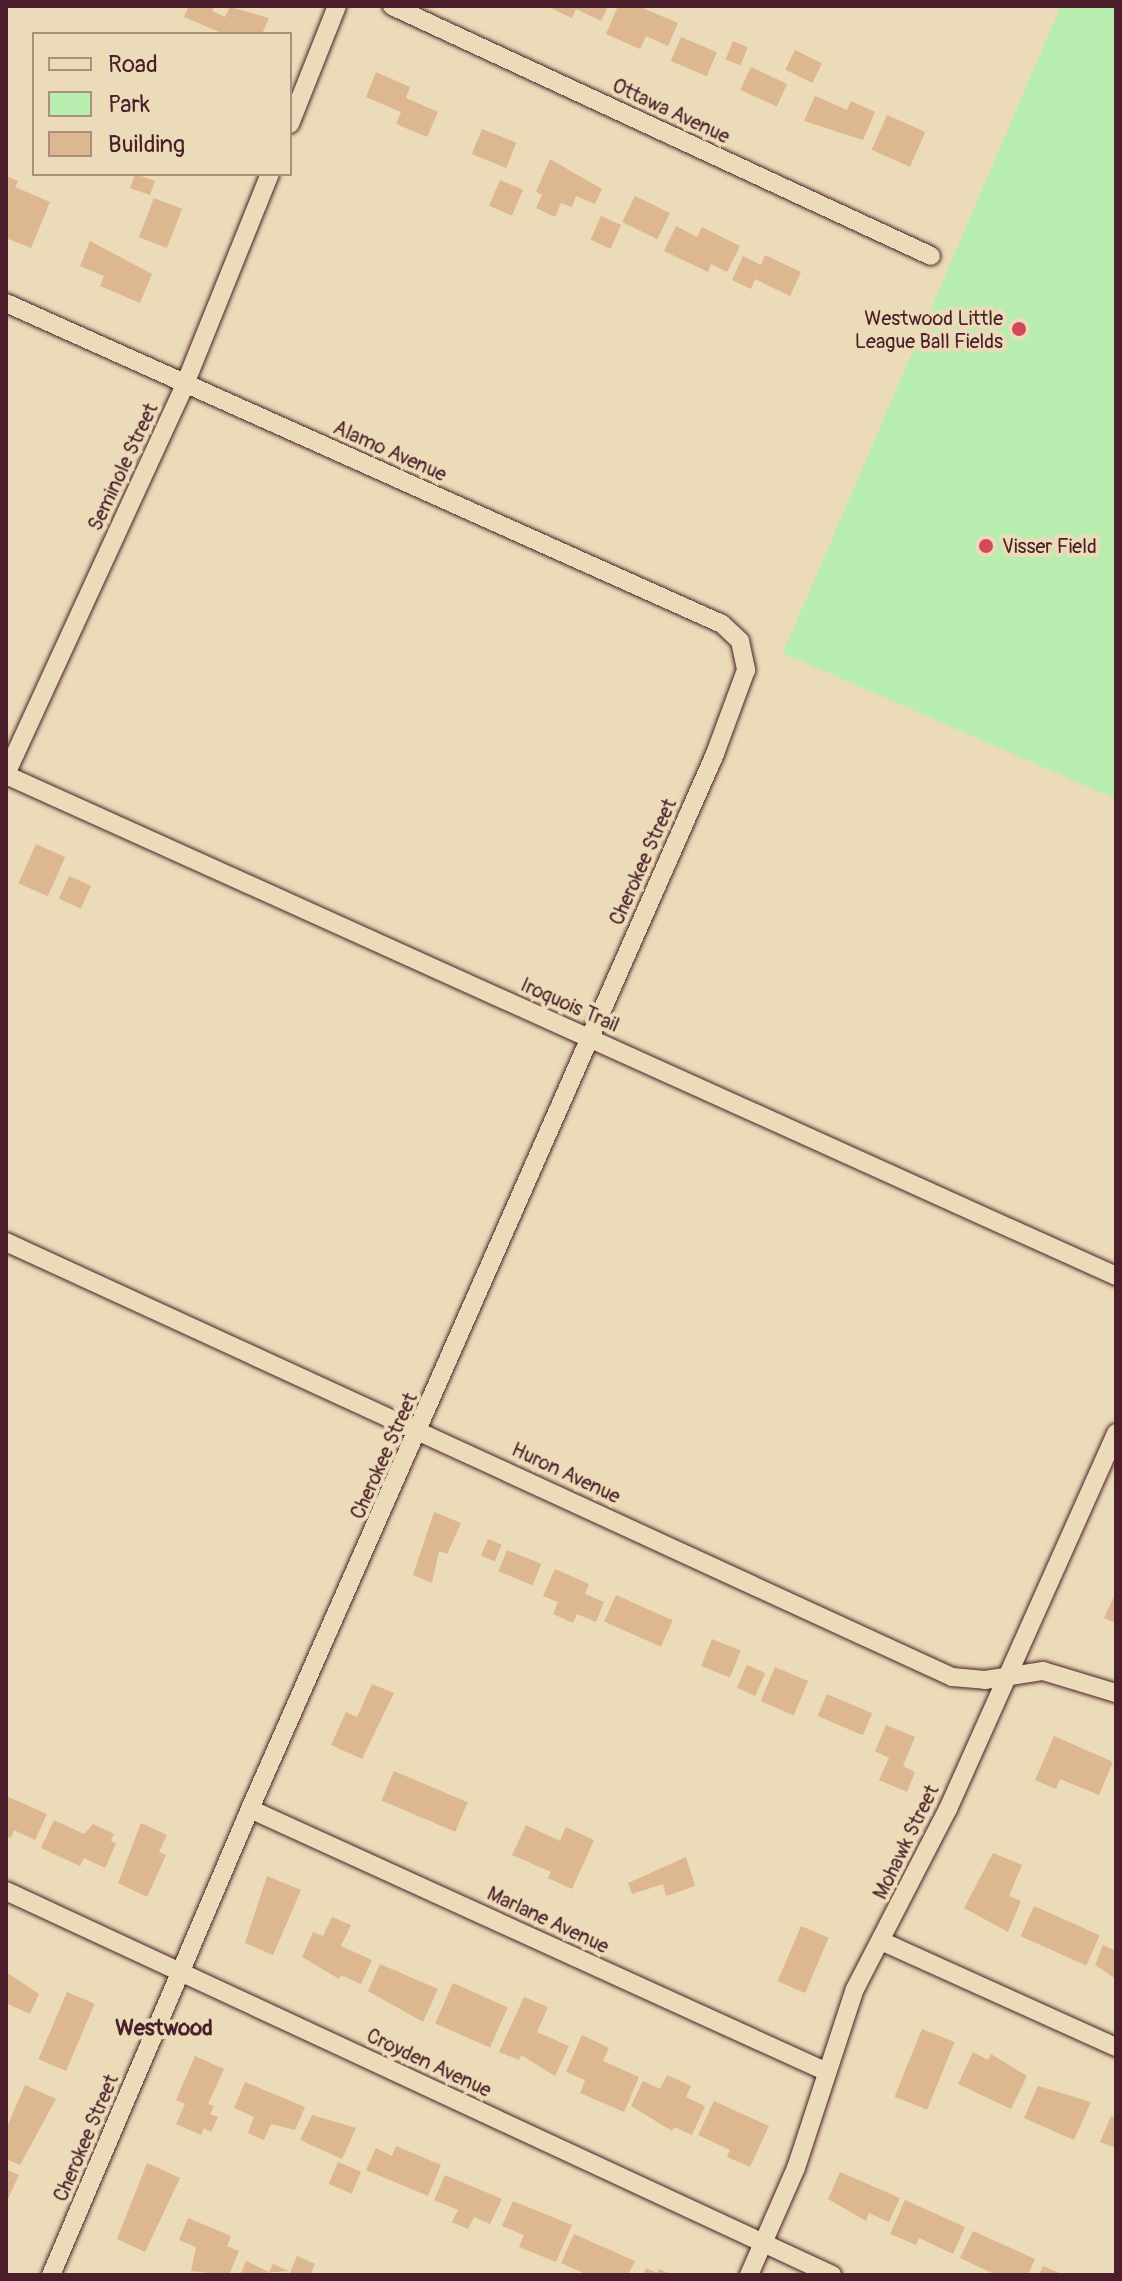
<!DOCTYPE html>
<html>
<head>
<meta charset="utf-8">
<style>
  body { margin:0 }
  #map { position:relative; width:1122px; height:2281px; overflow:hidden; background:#ecdbb8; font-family:Pangolin,sans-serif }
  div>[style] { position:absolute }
  .green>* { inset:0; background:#b7edaf }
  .building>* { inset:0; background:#dcb790; transform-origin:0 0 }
  .roads { filter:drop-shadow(0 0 2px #4a1f2b) drop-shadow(0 0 2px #4a1f2b) }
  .street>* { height:18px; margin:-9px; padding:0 9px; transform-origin:9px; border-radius:9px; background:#ecdbb8 }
  .dots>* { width:22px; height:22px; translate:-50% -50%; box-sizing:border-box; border:4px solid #ecdbb8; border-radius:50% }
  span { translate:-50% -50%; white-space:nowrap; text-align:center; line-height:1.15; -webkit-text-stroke:8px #ecdbb8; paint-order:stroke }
  .street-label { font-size:20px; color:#4a1f2b }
  .poi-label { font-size:20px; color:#4a1f2b }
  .right { translate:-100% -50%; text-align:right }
  .left { translate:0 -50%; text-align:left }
  .neighbourhood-label { font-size:22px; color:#4a1f2b; font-weight:700 }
  .frame { position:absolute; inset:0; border:8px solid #4a1f2b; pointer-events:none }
  .legend { position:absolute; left:32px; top:32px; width:260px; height:144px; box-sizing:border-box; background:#ecdbb8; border:2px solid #ab9080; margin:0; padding:10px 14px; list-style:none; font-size:24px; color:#4a1f2b }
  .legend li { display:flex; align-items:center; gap:16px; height:40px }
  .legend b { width:40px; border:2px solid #ab9080 }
</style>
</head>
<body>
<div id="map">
  <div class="green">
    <i style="clip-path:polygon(1061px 6px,1116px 6px,1116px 799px,783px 653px)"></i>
  </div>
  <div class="building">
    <i style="clip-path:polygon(189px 6px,214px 6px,212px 11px,225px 17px,230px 7px,269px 18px,262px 34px,224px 34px,184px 17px)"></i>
    <i style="clip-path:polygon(546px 6px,608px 6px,601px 21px,576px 9px,572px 18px)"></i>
    <i style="clip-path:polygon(618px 6px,638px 6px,678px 23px,668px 46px,646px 36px,640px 49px,606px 34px)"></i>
    <i style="left:681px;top:37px;width:39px;height:26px;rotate:23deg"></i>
    <i style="left:733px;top:41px;width:16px;height:20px;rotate:22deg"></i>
    <i style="left:795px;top:50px;width:30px;height:22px;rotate:26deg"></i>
    <i style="left:751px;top:67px;width:40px;height:25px;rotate:25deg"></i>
    <i style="clip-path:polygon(376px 72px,410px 87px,406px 98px,438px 112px,427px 137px,396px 124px,401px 112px,366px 97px)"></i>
    <i style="clip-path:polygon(815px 96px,847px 110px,851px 101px,875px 112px,863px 140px,804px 121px)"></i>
    <i style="left:887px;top:115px;width:42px;height:38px;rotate:24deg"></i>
    <i style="left:482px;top:129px;width:37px;height:27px;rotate:22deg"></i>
    <i style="clip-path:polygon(550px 159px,602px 189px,595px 204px,576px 196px,572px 207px,561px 203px,555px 217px,536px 208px,542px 195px,536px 192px)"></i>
    <i style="left:135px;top:174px;width:21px;height:15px;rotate:19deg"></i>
    <i style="clip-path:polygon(6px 176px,18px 181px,15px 187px,50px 202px,31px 248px,6px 238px)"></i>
    <i style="left:500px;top:180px;width:25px;height:28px;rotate:23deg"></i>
    <i style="left:635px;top:196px;width:39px;height:29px;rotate:26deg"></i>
    <i style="left:154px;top:198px;width:30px;height:42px;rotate:21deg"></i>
    <i style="left:601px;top:216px;width:22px;height:26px;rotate:24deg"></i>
    <i style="clip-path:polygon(676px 226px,697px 237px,702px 227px,740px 246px,727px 272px,711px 264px,708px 272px,664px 251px)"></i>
    <i style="clip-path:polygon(90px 241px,152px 274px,140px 303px,100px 286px,104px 276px,80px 266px)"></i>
    <i style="clip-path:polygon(765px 255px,801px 272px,790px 296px,755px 279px,751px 289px,732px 280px,743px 256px,761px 265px)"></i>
    <i style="left:36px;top:844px;width:32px;height:43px;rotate:24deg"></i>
    <i style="left:69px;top:876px;width:24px;height:25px;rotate:24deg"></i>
    <i style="clip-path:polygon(434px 1512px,461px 1523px,447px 1554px,439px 1551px,432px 1583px,413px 1575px)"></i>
    <i style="left:488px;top:1539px;width:15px;height:18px;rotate:23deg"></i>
    <i style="left:507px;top:1550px;width:37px;height:23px;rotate:22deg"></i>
    <i style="clip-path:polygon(555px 1569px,589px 1584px,585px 1594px,604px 1602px,596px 1622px,577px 1614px,573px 1623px,553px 1614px,558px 1602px,543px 1596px)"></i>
    <i style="clip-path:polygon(1116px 1592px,1116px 1623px,1104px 1618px)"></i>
    <i style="left:616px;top:1595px;width:62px;height:29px;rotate:24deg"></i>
    <i style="left:712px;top:1639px;width:31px;height:29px;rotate:22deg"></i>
    <i style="left:747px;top:1665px;width:20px;height:25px;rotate:24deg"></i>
    <i style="left:775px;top:1667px;width:36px;height:37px;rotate:23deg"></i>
    <i style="clip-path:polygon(372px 1684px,394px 1693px,362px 1759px,331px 1745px,346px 1712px,357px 1717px)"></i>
    <i style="left:827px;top:1694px;width:49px;height:24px;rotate:23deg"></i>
    <i style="clip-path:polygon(886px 1725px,915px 1737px,903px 1766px,915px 1772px,907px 1792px,879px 1780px,889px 1758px,875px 1751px)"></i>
    <i style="clip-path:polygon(1054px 1736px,1113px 1762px,1099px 1795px,1060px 1779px,1056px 1789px,1035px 1780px)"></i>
    <i style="left:394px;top:1771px;width:80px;height:32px;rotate:23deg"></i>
    <i style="clip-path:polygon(6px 1796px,47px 1814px,35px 1840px,14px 1830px,11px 1838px,6px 1836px)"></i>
    <i style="clip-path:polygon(54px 1820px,84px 1834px,93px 1824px,114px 1834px,111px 1841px,116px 1844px,105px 1868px,84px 1858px,80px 1866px,41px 1848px)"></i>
    <i style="clip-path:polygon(141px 1823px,167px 1835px,159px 1852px,166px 1855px,147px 1897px,118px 1883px)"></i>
    <i style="clip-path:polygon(526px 1825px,560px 1841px,566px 1827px,594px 1840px,572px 1889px,548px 1878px,551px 1872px,512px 1855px)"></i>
    <i style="clip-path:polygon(993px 1853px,1022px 1865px,1009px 1896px,1021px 1901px,1008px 1932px,964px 1908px)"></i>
    <i style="clip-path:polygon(686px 1857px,695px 1886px,666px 1896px,663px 1884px,632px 1894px,628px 1883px)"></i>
    <i style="clip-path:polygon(267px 1876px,301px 1890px,273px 1955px,245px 1943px)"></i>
    <i style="left:1034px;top:1906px;width:72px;height:33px;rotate:24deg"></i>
    <i style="clip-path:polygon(332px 1917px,351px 1925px,341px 1946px,372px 1960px,361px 1984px,341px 1975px,339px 1979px,302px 1957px,313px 1932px,323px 1936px)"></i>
    <i style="left:801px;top:1926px;width:30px;height:60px;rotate:23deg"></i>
    <i style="clip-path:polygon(1103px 1945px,1116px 1951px,1116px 1979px,1095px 1965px)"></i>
    <i style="clip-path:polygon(380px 1964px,438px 1989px,423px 2022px,368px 1991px)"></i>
    <i style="clip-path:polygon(6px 1972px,39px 1994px,30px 2014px,6px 2003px)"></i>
    <i style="left:453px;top:1983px;width:60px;height:44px;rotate:24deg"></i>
    <i style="left:67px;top:1992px;width:30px;height:73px;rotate:23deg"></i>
    <i style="clip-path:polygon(524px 1997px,548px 2007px,537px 2032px,569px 2046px,555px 2076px,521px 2055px,519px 2060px,499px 2052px)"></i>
    <i style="left:922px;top:2029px;width:35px;height:73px;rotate:22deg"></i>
    <i style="clip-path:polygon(582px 2035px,609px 2048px,603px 2061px,639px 2077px,624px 2112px,580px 2093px,585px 2080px,566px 2072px)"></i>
    <i style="clip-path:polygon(973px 2052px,988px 2060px,991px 2054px,1027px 2076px,1011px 2109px,958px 2084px)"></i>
    <i style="clip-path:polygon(195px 2056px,224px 2069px,208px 2104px,214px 2106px,210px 2114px,218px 2117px,211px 2132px,204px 2128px,201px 2135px,176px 2124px,185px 2104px,176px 2100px)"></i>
    <i style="clip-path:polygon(667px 2075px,691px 2086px,686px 2097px,705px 2106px,692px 2135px,674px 2127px,672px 2131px,631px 2106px,643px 2081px,660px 2089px)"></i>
    <i style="clip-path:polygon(245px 2082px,305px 2107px,295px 2130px,271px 2124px,264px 2140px,248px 2133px,254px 2117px,234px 2108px)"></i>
    <i style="clip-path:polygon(25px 2085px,56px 2099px,20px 2165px,6px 2159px,6px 2129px)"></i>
    <i style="clip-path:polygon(1038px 2086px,1091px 2102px,1074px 2140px,1024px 2118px)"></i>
    <i style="clip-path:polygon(714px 2101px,769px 2126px,750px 2167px,727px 2157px,730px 2150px,698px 2135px)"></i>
    <i style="clip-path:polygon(312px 2115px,356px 2128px,342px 2159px,300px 2140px)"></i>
    <i style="clip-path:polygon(1111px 2116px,1116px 2118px,1116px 2148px,1100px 2142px)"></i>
    <i style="clip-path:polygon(396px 2146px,441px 2165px,428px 2196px,366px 2170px,376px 2148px,392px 2156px)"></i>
    <i style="left:338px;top:2162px;width:25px;height:24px;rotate:23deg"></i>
    <i style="clip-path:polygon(147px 2163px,180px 2178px,145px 2252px,117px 2239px)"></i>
    <i style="clip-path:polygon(6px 2169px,19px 2175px,6px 2203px)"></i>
    <i style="clip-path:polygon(840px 2172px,900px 2198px,889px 2222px,869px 2213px,866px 2221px,828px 2199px)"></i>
    <i style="clip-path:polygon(445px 2175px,502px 2199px,490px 2224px,474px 2217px,468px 2229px,452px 2222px,458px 2210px,434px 2200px)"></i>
    <i style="clip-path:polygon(905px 2200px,965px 2227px,953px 2254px,919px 2238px,916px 2245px,890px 2234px)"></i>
    <i style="clip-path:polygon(513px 2201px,572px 2225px,556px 2262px,519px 2247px,524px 2235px,502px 2226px)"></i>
    <i style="clip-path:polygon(188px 2218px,231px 2236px,227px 2246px,239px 2251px,229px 2275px,191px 2271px,196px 2247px,179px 2240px)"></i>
    <i style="clip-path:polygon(973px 2231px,1035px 2259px,1028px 2275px,996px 2275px,960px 2258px)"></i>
    <i style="clip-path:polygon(574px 2234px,635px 2261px,628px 2275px,588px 2275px,561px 2263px)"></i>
    <i style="clip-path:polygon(297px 2256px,315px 2264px,310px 2275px,289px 2275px)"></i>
    <i style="clip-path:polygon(246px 2261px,269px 2272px,273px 2264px,289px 2271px,240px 2275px)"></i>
    <i style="clip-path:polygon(1043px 2266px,1064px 2275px,1039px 2275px)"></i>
    <i style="clip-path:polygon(646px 2268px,657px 2273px,659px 2269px,673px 2275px,643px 2275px)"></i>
  </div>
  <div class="roads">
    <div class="street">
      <i style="left:392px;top:6px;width:594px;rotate:24.88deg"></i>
      <i style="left:290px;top:124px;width:127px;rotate:-68.3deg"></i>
      <i style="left:6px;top:303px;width:785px;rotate:24.15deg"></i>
      <i style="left:722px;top:624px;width:25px;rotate:43deg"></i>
      <i style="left:740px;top:641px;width:30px;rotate:78deg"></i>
      <i style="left:746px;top:670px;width:90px;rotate:110.3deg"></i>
      <i style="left:715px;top:754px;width:1153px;rotate:113.79deg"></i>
      <i style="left:250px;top:1809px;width:507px;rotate:113.12deg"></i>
      <i style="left:6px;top:774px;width:429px;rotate:-65.3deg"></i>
      <i style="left:185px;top:384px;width:227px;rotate:-68deg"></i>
      <i style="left:6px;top:775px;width:1218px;rotate:24.29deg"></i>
      <i style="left:6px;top:1242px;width:1041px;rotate:24.69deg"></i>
      <i style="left:952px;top:1677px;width:33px;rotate:5deg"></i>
      <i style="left:985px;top:1680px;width:59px;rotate:-8.8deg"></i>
      <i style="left:1043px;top:1671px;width:76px;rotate:16.8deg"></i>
      <i style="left:250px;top:1809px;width:634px;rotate:24.5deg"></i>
      <i style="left:6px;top:1891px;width:911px;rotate:24.93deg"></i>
      <i style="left:881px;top:1941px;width:258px;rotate:24.3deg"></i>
      <i style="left:749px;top:2275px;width:117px;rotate:-66.3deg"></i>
      <i style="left:796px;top:2168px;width:188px;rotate:-71.8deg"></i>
      <i style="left:855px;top:1989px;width:203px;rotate:-62.7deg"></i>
      <i style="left:948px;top:1809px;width:412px;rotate:-65.9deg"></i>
    </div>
  </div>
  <div class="dots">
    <i style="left:1019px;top:329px;background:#d1495b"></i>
    <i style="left:986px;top:546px;background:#d1495b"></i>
  </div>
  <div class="street-label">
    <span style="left:671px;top:111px;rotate:25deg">Ottawa Avenue</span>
    <span style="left:390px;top:451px;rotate:24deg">Alamo Avenue</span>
    <span style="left:123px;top:467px;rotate:-65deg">Seminole Street</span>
    <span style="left:643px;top:862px;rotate:-66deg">Cherokee Street</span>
    <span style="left:570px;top:1005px;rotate:24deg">Iroquois Trail</span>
    <span style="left:384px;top:1456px;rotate:-66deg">Cherokee Street</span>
    <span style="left:566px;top:1473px;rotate:25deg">Huron Avenue</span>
    <span style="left:906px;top:1842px;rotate:-64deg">Mohawk Street</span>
    <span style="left:548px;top:1920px;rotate:25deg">Marlane Avenue</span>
    <span style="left:429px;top:2063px;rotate:25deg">Croyden Avenue</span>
    <span style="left:86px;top:2138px;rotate:-67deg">Cherokee Street</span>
  </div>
  <div class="poi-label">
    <span class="right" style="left:1003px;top:330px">Westwood Little<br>League Ball Fields</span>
    <span class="left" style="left:1002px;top:546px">Visser Field</span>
  </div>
  <div class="neighbourhood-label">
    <span style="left:164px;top:2029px">Westwood</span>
  </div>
  <div class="frame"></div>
  <ul class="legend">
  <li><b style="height:10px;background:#ecdbb8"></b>Road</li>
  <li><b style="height:22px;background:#b7edaf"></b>Park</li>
  <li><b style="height:22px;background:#dcb790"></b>Building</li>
  </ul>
</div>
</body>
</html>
